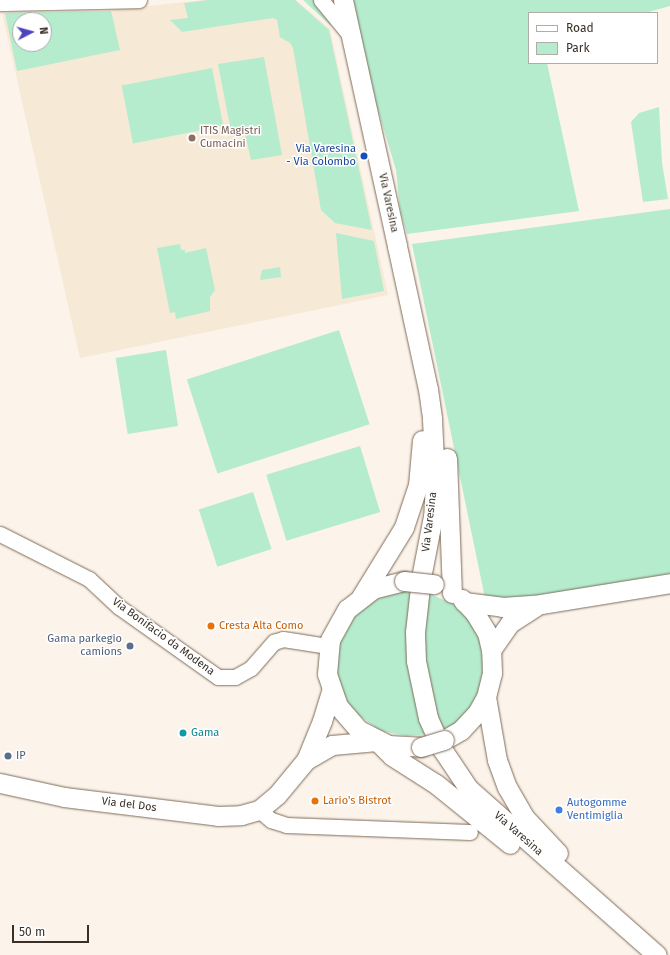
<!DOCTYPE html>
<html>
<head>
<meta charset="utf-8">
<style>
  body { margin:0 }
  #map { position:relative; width:670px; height:955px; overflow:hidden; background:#fcf3ea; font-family:"Fira Sans",sans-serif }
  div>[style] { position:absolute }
  .education>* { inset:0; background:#f6e9d5 }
  .green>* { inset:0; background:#b4eccd; transform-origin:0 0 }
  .roads { filter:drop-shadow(0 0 1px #7e6b57) drop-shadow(0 0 1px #7e6b57) }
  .minor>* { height:15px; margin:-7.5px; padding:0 7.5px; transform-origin:7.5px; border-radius:7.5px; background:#fff }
  .major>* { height:19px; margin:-9.5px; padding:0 9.5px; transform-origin:9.5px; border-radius:9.5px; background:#fff }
  .bridges { filter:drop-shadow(0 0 1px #7e6b57) drop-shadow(0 0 1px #7e6b57) }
  .major-bridge>* { height:19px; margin:-9.5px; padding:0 9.5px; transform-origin:9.5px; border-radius:9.5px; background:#fff }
  .dots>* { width:11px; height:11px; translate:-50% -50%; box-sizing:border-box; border:2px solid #fff; border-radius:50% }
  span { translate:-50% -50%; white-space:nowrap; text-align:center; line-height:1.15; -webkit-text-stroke:3px #fff; paint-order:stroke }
  .education-label { font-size:11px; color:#785e54 }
  .left { translate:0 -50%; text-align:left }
  .transit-label { font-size:11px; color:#164399 }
  .right { translate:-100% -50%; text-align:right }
  .street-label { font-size:11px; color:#393128 }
  .food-label { font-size:11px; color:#c56008 }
  .service-label { font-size:11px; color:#4e5e75 }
  .culture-label { font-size:11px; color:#0d838f }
  .shop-label { font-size:11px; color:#366cbe }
  .legend { position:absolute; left:528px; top:12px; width:130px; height:52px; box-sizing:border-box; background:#fff; border:1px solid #b0ada9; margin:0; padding:5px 7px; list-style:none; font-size:12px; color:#393128 }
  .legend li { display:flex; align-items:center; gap:8px; height:20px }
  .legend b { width:20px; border:1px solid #b0ada9 }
  .north { position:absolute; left:12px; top:12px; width:40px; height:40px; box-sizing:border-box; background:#fff; border:1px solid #b0ada9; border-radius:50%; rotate:84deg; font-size:11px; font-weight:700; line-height:16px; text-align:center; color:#393128 }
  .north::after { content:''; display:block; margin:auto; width:14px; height:18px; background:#4c45bc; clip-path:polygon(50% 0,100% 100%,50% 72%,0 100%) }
  .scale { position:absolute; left:12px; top:925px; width:77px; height:18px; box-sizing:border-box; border:2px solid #393128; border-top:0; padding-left:5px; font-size:12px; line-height:14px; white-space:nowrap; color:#393128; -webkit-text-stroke:3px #fff; paint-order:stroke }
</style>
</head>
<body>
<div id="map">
  <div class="education">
    <i style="clip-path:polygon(evenodd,203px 0,296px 0,330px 29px,388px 295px,80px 358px,2px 13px,113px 10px,203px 0,20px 20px,44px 20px,44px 44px,20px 44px,20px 20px)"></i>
  </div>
  <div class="green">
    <i style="clip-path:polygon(209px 0,295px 0,329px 30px,372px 230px,335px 223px,321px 210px,293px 48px,290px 43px,280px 37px,277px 20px,273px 18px,182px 32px,170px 20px,188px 18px,184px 3px)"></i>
    <i style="clip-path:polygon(303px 0,313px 0,318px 4px,331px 22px,331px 26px)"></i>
    <i style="clip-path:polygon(353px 0,670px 0,670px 6px,645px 13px,529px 13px,529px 63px,547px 63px,579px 211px,407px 234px,400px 210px,396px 170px,375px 100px)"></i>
    <i style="clip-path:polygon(evenodd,111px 11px,120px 50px,17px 71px,5px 13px,111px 11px,20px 20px,44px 20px,44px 44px,20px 44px,20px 20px)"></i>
    <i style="clip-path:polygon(264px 57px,282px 155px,251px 160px,244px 129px,231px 131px,218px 64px)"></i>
    <i style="left:212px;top:68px;width:59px;height:92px;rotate:79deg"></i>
    <i style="clip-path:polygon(659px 107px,662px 163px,668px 199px,643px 202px,631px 122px,639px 113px)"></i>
    <i style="clip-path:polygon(670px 209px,670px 575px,534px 599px,485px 598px,412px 244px)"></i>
    <i style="clip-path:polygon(336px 233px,374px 241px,384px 291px,342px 299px)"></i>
    <i style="clip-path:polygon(180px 244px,181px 250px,185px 250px,185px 253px,206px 248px,215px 290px,210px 297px,210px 311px,176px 319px,175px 312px,170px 313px,157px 248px)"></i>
    <i style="clip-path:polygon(280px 267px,281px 277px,260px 280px,262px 270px)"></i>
    <i style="left:339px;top:330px;width:99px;height:160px;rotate:72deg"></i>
    <i style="left:166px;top:350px;width:77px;height:51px;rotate:81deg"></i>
    <i style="left:360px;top:446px;width:69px;height:98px;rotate:73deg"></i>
    <i style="left:253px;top:492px;width:60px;height:57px;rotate:72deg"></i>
    <i style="clip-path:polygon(413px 590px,427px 734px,407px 736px,381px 731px,357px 714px,348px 703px,340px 685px,336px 666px,337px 649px,343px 634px,351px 618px,363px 605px,395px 592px)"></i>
    <i style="clip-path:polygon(426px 592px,457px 606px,478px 631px,485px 661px,481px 688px,469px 710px,452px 726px,440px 730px,422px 660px)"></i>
  </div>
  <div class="roads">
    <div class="minor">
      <i style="left:321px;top:0;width:44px;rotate:50.5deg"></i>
      <i style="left:0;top:3px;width:139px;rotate:-1.2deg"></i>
      <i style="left:0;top:534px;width:100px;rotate:26.8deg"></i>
      <i style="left:89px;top:579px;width:41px;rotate:43deg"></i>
      <i style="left:119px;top:607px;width:121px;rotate:35.3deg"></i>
      <i style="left:218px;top:677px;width:17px"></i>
      <i style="left:235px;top:677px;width:18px;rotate:-29deg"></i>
      <i style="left:251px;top:668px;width:35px;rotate:-49deg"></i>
      <i style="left:274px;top:642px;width:9px;rotate:-18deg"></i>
      <i style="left:283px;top:639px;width:46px;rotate:8.8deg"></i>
      <i style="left:259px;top:810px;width:16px;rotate:40deg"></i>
      <i style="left:271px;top:820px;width:16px;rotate:18deg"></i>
      <i style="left:286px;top:825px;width:184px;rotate:2.2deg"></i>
    </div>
    <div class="major">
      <i style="left:343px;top:0;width:252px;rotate:77.6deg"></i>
      <i style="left:397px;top:246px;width:146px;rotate:77.8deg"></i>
      <i style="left:428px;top:389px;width:30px;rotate:82deg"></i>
      <i style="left:432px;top:419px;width:63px;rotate:87.3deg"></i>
      <i style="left:435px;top:482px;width:34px;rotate:93deg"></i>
      <i style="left:433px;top:516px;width:63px;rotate:101deg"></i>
      <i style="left:421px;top:578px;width:54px;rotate:96.3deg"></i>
      <i style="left:415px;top:632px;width:29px;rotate:88deg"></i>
      <i style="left:416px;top:661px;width:58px;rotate:78.1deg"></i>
      <i style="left:428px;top:718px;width:34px;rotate:66deg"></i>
      <i style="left:442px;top:749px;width:47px;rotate:56.3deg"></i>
      <i style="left:468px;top:788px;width:252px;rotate:41.5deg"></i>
      <i style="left:447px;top:458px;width:135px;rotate:87.9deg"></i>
      <i style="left:404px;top:581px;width:32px;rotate:166deg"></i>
      <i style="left:373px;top:589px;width:33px;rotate:142deg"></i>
      <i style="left:347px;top:609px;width:35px;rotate:119deg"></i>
      <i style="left:330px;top:640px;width:34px;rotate:95deg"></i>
      <i style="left:327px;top:674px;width:34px;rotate:71deg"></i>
      <i style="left:338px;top:706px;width:32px;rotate:49deg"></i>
      <i style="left:359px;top:730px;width:33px;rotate:27deg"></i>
      <i style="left:388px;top:745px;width:33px;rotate:3deg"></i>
      <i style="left:361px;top:597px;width:82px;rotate:-58.4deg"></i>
      <i style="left:404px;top:527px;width:44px;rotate:-71.6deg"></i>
      <i style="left:418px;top:485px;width:45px;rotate:-84.9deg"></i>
      <i style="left:464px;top:602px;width:38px;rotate:7deg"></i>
      <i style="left:502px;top:607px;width:39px;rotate:-4deg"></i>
      <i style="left:541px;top:604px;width:131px;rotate:-9.2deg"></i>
      <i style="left:491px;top:650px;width:33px;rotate:-55deg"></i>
      <i style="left:510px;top:623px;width:30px;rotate:-33deg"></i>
      <i style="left:486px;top:697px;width:64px;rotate:80.1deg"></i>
      <i style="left:497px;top:760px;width:29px;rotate:70deg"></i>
      <i style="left:507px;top:787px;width:36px;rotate:60deg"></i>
      <i style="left:525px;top:818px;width:48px;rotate:46.7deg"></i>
      <i style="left:444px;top:740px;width:20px;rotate:-30deg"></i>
      <i style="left:461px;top:730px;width:23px;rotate:-47deg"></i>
      <i style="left:477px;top:713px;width:18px;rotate:-61deg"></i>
      <i style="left:486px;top:697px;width:25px;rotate:-76deg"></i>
      <i style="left:492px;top:673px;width:23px;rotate:-92deg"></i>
      <i style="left:491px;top:650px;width:17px;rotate:-103deg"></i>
      <i style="left:487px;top:633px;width:23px;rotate:-121deg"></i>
      <i style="left:475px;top:613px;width:19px;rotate:-133deg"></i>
      <i style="left:377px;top:741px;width:21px;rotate:45deg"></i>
      <i style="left:392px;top:756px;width:52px;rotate:32.5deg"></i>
      <i style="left:436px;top:784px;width:95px;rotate:39deg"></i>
      <i style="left:306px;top:760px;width:30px;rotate:-30deg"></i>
      <i style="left:332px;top:745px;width:45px;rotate:-5.1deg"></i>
      <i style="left:0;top:783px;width:66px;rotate:12.3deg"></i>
      <i style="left:64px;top:797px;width:155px;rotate:7deg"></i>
      <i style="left:218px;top:816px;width:23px;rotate:-2deg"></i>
      <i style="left:241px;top:815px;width:19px;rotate:-16deg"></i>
      <i style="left:259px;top:810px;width:23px;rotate:-40deg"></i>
      <i style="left:277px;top:795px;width:45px;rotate:-50.4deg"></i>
      <i style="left:306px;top:760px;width:42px;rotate:-67.7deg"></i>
      <i style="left:322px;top:721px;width:31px;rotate:-73deg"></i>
    </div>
  </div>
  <div class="bridges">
    <div class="major-bridge">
      <i style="left:404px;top:581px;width:30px;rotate:6deg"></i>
      <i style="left:421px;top:747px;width:24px;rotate:-17deg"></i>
    </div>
  </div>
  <div class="dots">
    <i style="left:192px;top:138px;background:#8d6e63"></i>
    <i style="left:364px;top:156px;background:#1a4fb4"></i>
    <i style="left:211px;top:626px;background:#e8710a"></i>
    <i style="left:130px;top:646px;background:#5c6f8a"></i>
    <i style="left:183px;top:733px;background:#0f9aa8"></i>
    <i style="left:8px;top:756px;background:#5c6f8a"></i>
    <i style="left:315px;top:801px;background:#e8710a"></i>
    <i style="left:559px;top:810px;background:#3f7fe0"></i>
  </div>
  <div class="education-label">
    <span class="left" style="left:200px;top:138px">ITIS Magistri<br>Cumacini</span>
  </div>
  <div class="transit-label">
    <span class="right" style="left:356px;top:156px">Via Varesina<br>- Via Colombo</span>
  </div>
  <div class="street-label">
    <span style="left:388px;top:203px;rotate:78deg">Via Varesina</span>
    <span style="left:430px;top:522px;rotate:-83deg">Via Varesina</span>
    <span style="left:163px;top:637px;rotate:36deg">Via Bonifacio da Modena</span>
    <span style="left:129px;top:805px;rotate:7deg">Via del Dos</span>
    <span style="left:518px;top:834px;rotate:41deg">Via Varesina</span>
  </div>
  <div class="food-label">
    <span class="left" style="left:219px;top:626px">Cresta Alta Como</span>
    <span class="left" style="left:323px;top:801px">Lario's Bistrot</span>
  </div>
  <div class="service-label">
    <span class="right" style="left:122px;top:646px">Gama parkegio<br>camions</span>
    <span class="left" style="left:16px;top:756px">IP</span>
  </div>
  <div class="culture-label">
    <span class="left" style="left:191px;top:733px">Gama</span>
  </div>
  <div class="shop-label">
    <span class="left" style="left:567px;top:810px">Autogomme<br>Ventimiglia</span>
  </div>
  <ul class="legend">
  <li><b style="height:5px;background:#fff"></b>Road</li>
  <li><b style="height:11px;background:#b4eccd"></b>Park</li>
  </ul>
  <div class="north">N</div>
  <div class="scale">50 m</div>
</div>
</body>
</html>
